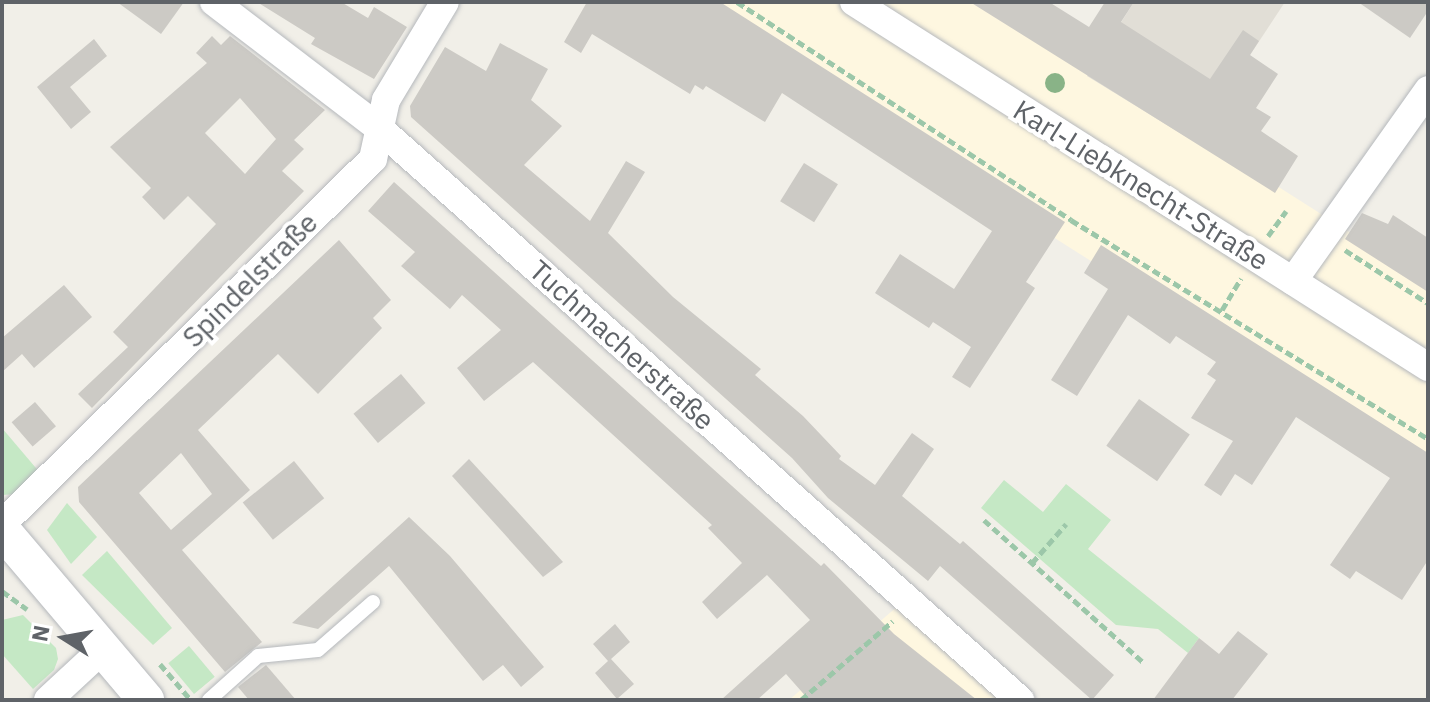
<!DOCTYPE html>
<html>
<head>
<meta charset="utf-8">
<style>
  body { margin:0 }
  #map { position:relative; width:1430px; height:702px; overflow:hidden; background:#f1efe8; font-family:"IBM Plex Sans",sans-serif }
  div>[style] { position:absolute }
  .commercial>* { inset:0; background:#fef7e0 }
  .education>* { inset:0; background:#e1ded6 }
  .green>* { inset:0; background:#c5e8c5; transform-origin:0 0 }
  .building>* { inset:0; background:#cccac5; transform-origin:0 0 }
  .path>* { height:5px; margin-top:-2.5px; transform-origin:0; background:repeating-linear-gradient(90deg,#9cc7a9 0 8px,transparent 0 12px) }
  .roads { filter:drop-shadow(0 0 2px #b5b8bc) drop-shadow(0 0 2px #b5b8bc) }
  .service>* { height:14px; margin:-7px; padding:0 7px; transform-origin:7px; border-radius:7px; background:#fff }
  .minor>* { height:28px; margin:-14px; padding:0 14px; transform-origin:14px; border-radius:14px; background:#fff }
  .tertiary>* { height:36px; margin:-18px; padding:0 18px; transform-origin:18px; border-radius:18px; background:#fff }
  .trees>* { width:20px; height:20px; margin:-10px; border-radius:50%; background:#89b387 }
  span { translate:-50% -50%; white-space:nowrap; text-align:center; line-height:1.15; -webkit-text-stroke:8px #fff; paint-order:stroke }
  .street-label { font-size:28px; color:#5f6368 }
  .frame { position:absolute; inset:0; border:4px solid #5f6368; pointer-events:none }
  .north { position:absolute; left:24px; top:598px; width:80px; height:80px; -webkit-text-stroke:6px #fff; paint-order:stroke; rotate:281deg; font-size:22px; font-weight:700; line-height:32px; text-align:center; color:#5f6368 }
  .north::after { content:''; display:block; margin:auto; width:28px; height:36px; background:#5f6368; clip-path:polygon(50% 0,100% 100%,50% 72%,0 100%) }
</style>
</head>
<body>
<div id="map">
  <div class="commercial">
    <i style="clip-path:polygon(683px 2px,988px 2px,1428px 282px,1428px 475px)"></i>
    <i style="clip-path:polygon(899px 605px,1001px 700px,789px 700px)"></i>
  </div>
  <div class="education">
    <i style="clip-path:polygon(1134px 2px,1285px 2px,1193px 141px,1087px 76px)"></i>
  </div>
  <div class="green">
    <i style="clip-path:polygon(2px 428px,41px 474px,17px 494px,2px 495px)"></i>
    <i style="clip-path:polygon(1004px 480px,1043px 512px,1066px 484px,1111px 520px,1088px 549px,1199px 638px,1188px 653px,1158px 629px,1116px 625px,981px 508px)"></i>
    <i style="clip-path:polygon(67px 503px,97px 537px,71px 564px,47px 530px)"></i>
    <i style="clip-path:polygon(107px 551px,172px 628px,153px 645px,82px 575px)"></i>
    <i style="clip-path:polygon(23px 615px,56px 648px,58px 659px,54px 670px,33px 689px,2px 654px,2px 620px)"></i>
    <i style="left:189px;top:646px;width:40px;height:27px;rotate:50deg"></i>
  </div>
  <div class="building">
    <i style="clip-path:polygon(117px 2px,184px 2px,161px 34px)"></i>
    <i style="clip-path:polygon(257px 2px,341px 2px,368px 18px,374px 7px,407px 27px,374px 79px,311px 44px,315px 38px)"></i>
    <i style="clip-path:polygon(587px 2px,720px 2px,1065px 222px,1026px 282px,1035px 288px,970px 388px,952px 377px,971px 347px,933px 322px,929px 328px,875px 293px,900px 254px,954px 289px,992px 231px,782px 93px,765px 122px,706px 86px,703px 90px,695px 85px,690px 94px,592px 34px,581px 53px,564px 42px)"></i>
    <i style="clip-path:polygon(970px 2px,1049px 2px,1089px 27px,1105px 2px,1134px 2px,1121px 22px,1210px 79px,1243px 30px,1259px 41px,1250px 55px,1278px 74px,1256px 108px,1271px 117px,1261px 131px,1298px 156px,1275px 193px)"></i>
    <i style="clip-path:polygon(1358px 2px,1428px 2px,1428px 11px,1410px 38px)"></i>
    <i style="clip-path:polygon(evenodd,212px 36px,221px 45px,230px 36px,325px 110px,294px 140px,304px 149px,282px 171px,304px 191px,92px 408px,78px 394px,128px 347px,113px 332px,216px 224px,188px 196px,164px 220px,142px 197px,151px 188px,110px 147px,207px 63px,196px 53px,212px 36px,240px 98px,276px 139px,245px 174px,205px 133px,240px 98px)"></i>
    <i style="clip-path:polygon(94px 39px,107px 56px,70px 87px,91px 112px,71px 129px,37px 87px)"></i>
    <i style="clip-path:polygon(500px 43px,548px 69px,531px 100px,562px 126px,524px 165px,590px 221px,626px 161px,645px 172px,608px 233px,673px 297px,761px 369px,755px 375px,803px 416px,841px 456px,839px 459px,875px 485px,912px 433px,934px 449px,902px 496px,960px 544px,963px 541px,1114px 675px,1092px 700px,940px 566px,928px 581px,828px 498px,792px 458px,411px 117px,410px 106px,445px 47px,486px 71px)"></i>
    <i style="left:804px;top:163px;width:40px;height:45px;rotate:32deg"></i>
    <i style="clip-path:polygon(394px 182px,821px 566px,824px 563px,894px 634px,977px 700px,809px 700px,786px 674px,757px 700px,721px 700px,810px 620px,767px 575px,717px 619px,702px 602px,742px 563px,708px 528px,712px 525px,533px 362px,484px 401px,457px 368px,501px 330px,462px 295px,450px 309px,401px 266px,415px 252px,368px 211px)"></i>
    <i style="clip-path:polygon(1362px 213px,1388px 224px,1393px 215px,1428px 238px,1428px 292px,1345px 239px)"></i>
    <i style="clip-path:polygon(evenodd,339px 240px,391px 300px,373px 318px,382px 328px,318px 394px,278px 354px,198px 430px,250px 490px,182px 550px,262px 642px,225px 672px,79px 502px,78px 487px,339px 240px,181px 453px,212px 494px,171px 530px,139px 493px,181px 453px)"></i>
    <i style="clip-path:polygon(1101px 245px,1428px 453px,1428px 560px,1402px 600px,1356px 571px,1350px 579px,1330px 565px,1390px 478px,1296px 417px,1252px 485px,1235px 474px,1221px 496px,1204px 485px,1233px 441px,1191px 418px,1216px 380px,1207px 374px,1216px 362px,1176px 336px,1170px 344px,1128px 315px,1077px 396px,1051px 380px,1108px 289px,1084px 273px)"></i>
    <i style="clip-path:polygon(64px 285px,92px 317px,34px 368px,22px 354px,2px 372px,2px 338px)"></i>
    <i style="left:401px;top:374px;width:38px;height:62px;rotate:50deg"></i>
    <i style="left:1139px;top:399px;width:62px;height:57px;rotate:35deg"></i>
    <i style="left:35px;top:402px;width:32px;height:31px;rotate:49deg"></i>
    <i style="clip-path:polygon(469px 459px,515px 509px,563px 562px,543px 577px,452px 476px)"></i>
    <i style="left:294px;top:461px;width:48px;height:66px;rotate:51deg"></i>
    <i style="clip-path:polygon(409px 517px,450px 556px,544px 667px,521px 687px,503px 665px,483px 681px,389px 566px,318px 629px,292px 623px)"></i>
    <i style="clip-path:polygon(615px 624px,630px 642px,611px 659px,634px 684px,617px 699px,595px 673px,608px 661px,593px 644px)"></i>
    <i style="clip-path:polygon(1238px 631px,1268px 654px,1232px 700px,1153px 700px,1199px 638px,1219px 654px)"></i>
    <i style="clip-path:polygon(266px 665px,296px 700px,249px 700px,238px 687px)"></i>
  </div>
  <div class="path">
    <i style="left:737px;top:2px;width:399px;rotate:33.1deg"></i>
    <i style="left:1071px;top:220px;width:419px;rotate:31.5deg"></i>
    <i style="left:1268px;top:236px;width:31px;rotate:-54deg"></i>
    <i style="left:1345px;top:250px;width:98px;rotate:32.6deg"></i>
    <i style="left:1222px;top:310px;width:37px;rotate:-59deg"></i>
    <i style="left:984px;top:520px;width:213px;rotate:41.8deg"></i>
    <i style="left:1032px;top:563px;width:52px;rotate:-48.9deg"></i>
    <i style="left:2px;top:591px;width:31px;rotate:36deg"></i>
    <i style="left:160px;top:664px;width:46px;rotate:49.4deg"></i>
    <i style="left:801px;top:700px;width:121px;rotate:-40.7deg"></i>
  </div>
  <div class="roads">
    <div class="service">
      <i style="left:209px;top:700px;width:66px;rotate:-41.9deg"></i>
      <i style="left:258px;top:656px;width:60px;rotate:-5.7deg"></i>
      <i style="left:318px;top:650px;width:73px;rotate:-41.1deg"></i>
    </div>
    <div class="minor">
      <i style="left:214px;top:2px;width:209px;rotate:37.4deg"></i>
      <i style="left:380px;top:129px;width:858px;rotate:41.74deg"></i>
      <i style="left:854px;top:2px;width:680px;rotate:32.45deg"></i>
      <i style="left:1293px;top:281px;width:234px;rotate:-54.7deg"></i>
      <i style="left:2px;top:524px;width:520px;rotate:-44.53deg"></i>
      <i style="left:373px;top:159px;width:60px;rotate:-77.6deg"></i>
      <i style="left:386px;top:100px;width:114px;rotate:-59deg"></i>
      <i style="left:48px;top:700px;width:75px;rotate:-42.8deg"></i>
    </div>
    <div class="tertiary">
      <i style="left:2px;top:530px;width:223px;rotate:49.7deg"></i>
    </div>
  </div>
  <div class="trees">
    <i style="left:1055px;top:83px"></i>
  </div>
  <div class="street-label">
    <span style="left:1141px;top:185px;rotate:32deg">Karl-Liebknecht-Straße</span>
    <span style="left:250px;top:280px;rotate:-45deg">Spindelstraße</span>
    <span style="left:622px;top:345px;rotate:42deg">Tuchmacherstraße</span>
  </div>
  <div class="frame"></div>
  <div class="north">N</div>
</div>
</body>
</html>
